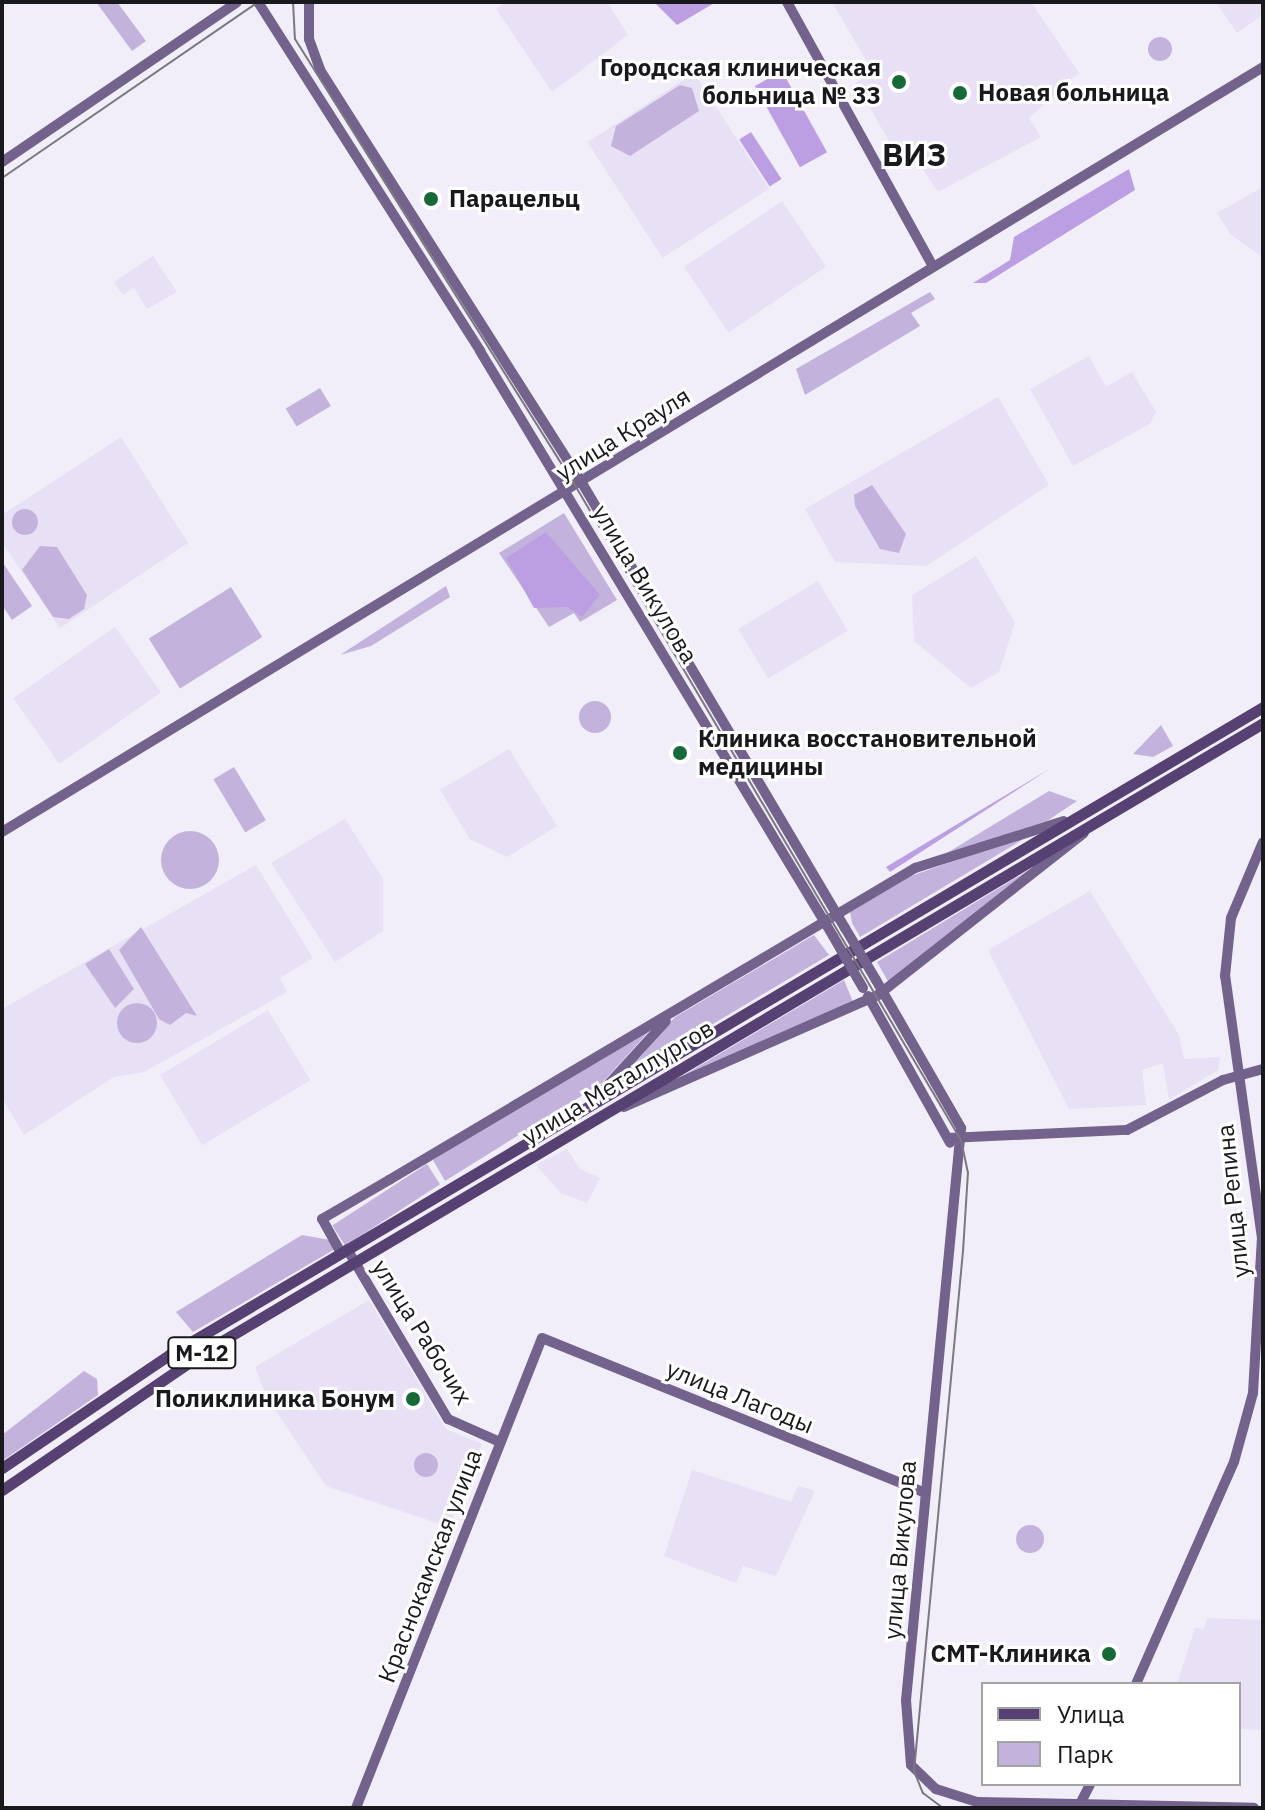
<!DOCTYPE html>
<html>
<head>
<meta charset="utf-8">
<style>
  body { margin:0 }
  #map { position:relative; width:1265px; height:1810px; overflow:hidden; background:#f1edf9; font-family:"IBM Plex Sans",sans-serif }
  div>[style] { position:absolute }
  .built>* { inset:0; background:#e8e0f4; transform-origin:0 0 }
  .green>* { inset:0; background:#c3b3dc; transform-origin:0 0 }
  .round { border-radius:50% }
  .forest>* { inset:0; background:#bb9fe2; transform-origin:0 0 }
  .secondary>* { height:10px; margin:-5px; padding:0 5px; transform-origin:5px; border-radius:5px; background:#73628b }
  .primary>* { height:11px; margin:-5.5px; padding:0 5.5px; transform-origin:5.5px; border-radius:5.5px; background:#574173 }
  .tram>* { height:2px; margin:-1px; padding:0 1px; transform-origin:1px; border-radius:1px; background:#7b7880 }
  .secondary-bridge>* { height:10px; margin:-5px; padding:0 5px; transform-origin:5px; border-radius:5px; background:#73628b }
  .dots>* { width:22px; height:22px; translate:-50% -50%; box-sizing:border-box; border:4px solid #fff; border-radius:50% }
  span { translate:-50% -50%; white-space:nowrap; text-align:center; line-height:1.15; -webkit-text-stroke:6px #fff; paint-order:stroke }
  .shield-label span { padding:2px 6px; background:#fff; border:2px solid; border-radius:6px; -webkit-text-stroke-width:0 }
  .shield-label { font-size:22px; color:#19181c; font-weight:700 }
  .poi-label { font-size:24px; color:#19181c; font-weight:700 }
  .right { translate:-100% -50%; text-align:right }
  .left { translate:0 -50%; text-align:left }
  .street-label { font-size:24px; color:#19181c }
  .district-label { font-size:32px; color:#19181c; font-weight:700 }
  .frame { position:absolute; inset:0; border:4px solid #19181c; pointer-events:none }
  .legend { position:absolute; left:981px; top:1682px; width:260px; height:104px; box-sizing:border-box; background:#fff; border:2px solid #a3a3a4; margin:0; padding:10px 14px; list-style:none; font-size:24px; color:#19181c }
  .legend li { display:flex; align-items:center; gap:16px; height:40px }
  .legend b { width:40px; border:2px solid #a3a3a4 }
</style>
</head>
<body>
<div id="map">
  <div class="built">
    <i style="clip-path:polygon(506px 2px,607px 2px,628px 35px,552px 92px,496px 9px)"></i>
    <i style="clip-path:polygon(832px 2px,1031px 2px,1079px 73px,1029px 118px,1041px 137px,938px 192px,918px 162px,905px 168px,855px 83px,873px 72px)"></i>
    <i style="clip-path:polygon(1216px 2px,1263px 2px,1263px 15px,1237px 33px)"></i>
    <i style="left:694px;top:73px;width:138px;height:127px;rotate:57deg"></i>
    <i style="clip-path:polygon(1263px 187px,1263px 257px,1231px 235px,1217px 213px)"></i>
    <i style="left:782px;top:201px;width:79px;height:118px;rotate:56deg"></i>
    <i style="clip-path:polygon(153px 256px,177px 292px,147px 309px,134px 288px,123px 295px,114px 282px)"></i>
    <i style="clip-path:polygon(1089px 356px,1106px 387px,1132px 372px,1156px 412px,1150px 424px,1073px 466px,1030px 389px)"></i>
    <i style="clip-path:polygon(998px 397px,1049px 485px,926px 566px,835px 562px,805px 509px)"></i>
    <i style="clip-path:polygon(121px 437px,188px 543px,60px 628px,2px 542px,2px 515px)"></i>
    <i style="clip-path:polygon(976px 556px,1015px 623px,999px 672px,971px 688px,914px 641px,912px 595px)"></i>
    <i style="left:818px;top:581px;width:58px;height:93px;rotate:59deg"></i>
    <i style="left:115px;top:627px;width:80px;height:124px;rotate:55deg"></i>
    <i style="clip-path:polygon(509px 749px,557px 826px,507px 857px,470px 839px,440px 790px)"></i>
    <i style="clip-path:polygon(345px 819px,383px 879px,383px 931px,335px 962px,271px 863px)"></i>
    <i style="clip-path:polygon(256px 865px,313px 958px,280px 978px,287px 992px,144px 1072px,114px 1077px,24px 1135px,2px 1098px,2px 1009px)"></i>
    <i style="clip-path:polygon(1090px 891px,1179px 1035px,1184px 1059px,1220px 1057px,1218px 1070px,1169px 1100px,1163px 1063px,1142px 1070px,1146px 1105px,1069px 1109px,988px 950px)"></i>
    <i style="left:268px;top:1010px;width:82px;height:126px;rotate:59deg"></i>
    <i style="clip-path:polygon(567px 1149px,580px 1169px,600px 1178px,587px 1203px,561px 1193px,536px 1165px)"></i>
    <i style="clip-path:polygon(369px 1300px,446px 1429px,482px 1444px,449px 1527px,326px 1486px,266px 1396px,255px 1367px)"></i>
    <i style="clip-path:polygon(692px 1470px,791px 1502px,798px 1486px,815px 1491px,776px 1576px,743px 1566px,736px 1583px,664px 1556px)"></i>
    <i style="clip-path:polygon(1207px 1618px,1263px 1620px,1263px 1730px,1239px 1729px,1239px 1684px,1177px 1684px,1195px 1628px,1204px 1629px)"></i>
  </div>
  <div class="green">
    <i style="clip-path:polygon(96px 2px,117px 2px,146px 41px,132px 51px)"></i>
    <i class="round" style="left:1148px;top:37px;width:24px;height:24px"></i>
    <i style="clip-path:polygon(680px 85px,692px 88px,699px 111px,630px 156px,611px 146px,616px 126px)"></i>
    <i style="clip-path:polygon(930px 292px,935px 299px,911px 313px,920px 326px,805px 395px,796px 369px)"></i>
    <i style="left:320px;top:388px;width:21px;height:40px;rotate:59deg"></i>
    <i style="clip-path:polygon(872px 485px,906px 534px,899px 553px,880px 549px,855px 506px,854px 495px)"></i>
    <i class="round" style="left:12px;top:509px;width:26px;height:26px"></i>
    <i style="clip-path:polygon(564px 513px,617px 600px,580px 622px,574px 613px,549px 627px,499px 553px)"></i>
    <i style="clip-path:polygon(40px 546px,57px 547px,87px 595px,84px 609px,69px 619px,53px 617px,22px 570px)"></i>
    <i style="clip-path:polygon(3px 563px,32px 606px,12px 620px,2px 605px)"></i>
    <i style="clip-path:polygon(446px 586px,450px 597px,371px 646px,340px 655px)"></i>
    <i style="left:231px;top:587px;width:59px;height:97px;rotate:58deg"></i>
    <i class="round" style="left:579px;top:701px;width:32px;height:32px"></i>
    <i style="clip-path:polygon(1161px 725px,1173px 746px,1153px 757px,1133px 754px)"></i>
    <i style="left:234px;top:767px;width:62px;height:24px;rotate:59deg"></i>
    <i style="clip-path:polygon(1049px 791px,1077px 801px,1047px 821px,942px 856px)"></i>
    <i class="round" style="left:161px;top:831px;width:58px;height:58px"></i>
    <i style="clip-path:polygon(1032px 834px,860px 937px,852px 923px,850px 912px,908px 877px)"></i>
    <i style="clip-path:polygon(1047px 859px,889px 983px,877px 962px)"></i>
    <i style="clip-path:polygon(141px 927px,197px 1016px,186px 1013px,170px 1025px,159px 1019px,119px 950px)"></i>
    <i style="clip-path:polygon(814px 935px,829px 955px,622px 1078px,675px 1017px)"></i>
    <i style="clip-path:polygon(109px 949px,134px 989px,115px 1008px,85px 964px)"></i>
    <i style="clip-path:polygon(844px 980px,853px 1002px,657px 1091px)"></i>
    <i class="round" style="left:117px;top:1003px;width:40px;height:40px"></i>
    <i style="clip-path:polygon(652px 1028px,602px 1083px,445px 1181px,433px 1160px,443px 1152px)"></i>
    <i style="left:427px;top:1164px;width:24px;height:113px;rotate:57deg"></i>
    <i style="clip-path:polygon(302px 1235px,330px 1240px,335px 1249px,193px 1332px,176px 1312px)"></i>
    <i style="clip-path:polygon(84px 1371px,97px 1379px,98px 1395px,2px 1461px,2px 1435px)"></i>
    <i class="round" style="left:414px;top:1453px;width:24px;height:24px"></i>
    <i class="round" style="left:1016px;top:1525px;width:28px;height:28px"></i>
  </div>
  <div class="forest">
    <i style="clip-path:polygon(654px 2px,716px 2px,677px 25px)"></i>
    <i style="left:782px;top:71px;width:93px;height:31px;rotate:61deg"></i>
    <i style="left:751px;top:132px;width:56px;height:14px;rotate:57deg"></i>
    <i style="clip-path:polygon(1129px 169px,1135px 190px,986px 283px,973px 283px,1010px 260px,1014px 237px)"></i>
    <i style="clip-path:polygon(546px 532px,600px 595px,582px 617px,568px 607px,534px 608px,506px 558px)"></i>
    <i style="clip-path:polygon(1051px 768px,890px 872px,886px 867px)"></i>
  </div>
  <div class="secondary">
    <i style="left:258px;top:2px;width:414px;rotate:57.5deg"></i>
    <i style="left:480px;top:351px;width:683px;rotate:58.89deg"></i>
    <i style="left:309px;top:2px;width:37px;rotate:90deg"></i>
    <i style="left:309px;top:39px;width:33px;rotate:70deg"></i>
    <i style="left:320px;top:70px;width:489px;rotate:57.6deg"></i>
    <i style="left:582px;top:483px;width:517px;rotate:59.42deg"></i>
    <i style="left:787px;top:2px;width:302px;rotate:61.1deg"></i>
    <i style="left:2px;top:162px;width:284px;rotate:-34.2deg"></i>
    <i style="left:2px;top:832px;width:1475px;rotate:-31.24deg"></i>
    <i style="left:876px;top:980px;width:171px;rotate:60.1deg"></i>
    <i style="left:961px;top:1128px;width:575px;rotate:95.49deg"></i>
    <i style="left:906px;top:1700px;width:65px;rotate:85.6deg"></i>
    <i style="left:911px;top:1765px;width:35px;rotate:44deg"></i>
    <i style="left:936px;top:1789px;width:43px;rotate:17.6deg"></i>
    <i style="left:977px;top:1802px;width:277px;rotate:1.2deg"></i>
    <i style="left:868px;top:996px;width:168px;rotate:60.8deg"></i>
    <i style="left:593px;top:1101px;width:108px;rotate:-47.6deg"></i>
    <i style="left:624px;top:1107px;width:278px;rotate:-23.8deg"></i>
    <i style="left:878px;top:995px;width:262px;rotate:-38.2deg"></i>
    <i style="left:948px;top:1138px;width:179px;rotate:-2.6deg"></i>
    <i style="left:1127px;top:1130px;width:108px;rotate:-27.5deg"></i>
    <i style="left:1223px;top:1080px;width:41px;rotate:-15.4deg"></i>
    <i style="left:347px;top:1249px;width:198px;rotate:59.3deg"></i>
    <i style="left:448px;top:1419px;width:57px;rotate:23.9deg"></i>
    <i style="left:341px;top:1253px;width:39px;rotate:-119deg"></i>
    <i style="left:322px;top:1219px;width:78px;rotate:-30.2deg"></i>
    <i style="left:389px;top:1180px;width:612px;rotate:-30.67deg"></i>
    <i style="left:915px;top:868px;width:156px;rotate:-17.5deg"></i>
    <i style="left:1136px;top:1684px;width:243px;rotate:-66.2deg"></i>
    <i style="left:1234px;top:1462px;width:72px;rotate:-74.6deg"></i>
    <i style="left:1253px;top:1393px;width:155px;rotate:-86.7deg"></i>
    <i style="left:1262px;top:1238px;width:265px;rotate:-98deg"></i>
    <i style="left:1225px;top:976px;width:58px;rotate:-84.1deg"></i>
    <i style="left:1231px;top:918px;width:82px;rotate:-67.2deg"></i>
    <i style="left:1079px;top:1806px;width:25px;rotate:-63deg"></i>
    <i style="left:356px;top:1808px;width:505px;rotate:-68.41deg"></i>
    <i style="left:542px;top:1338px;width:412px;rotate:22deg"></i>
  </div>
  <div class="primary">
    <i style="left:2px;top:1468px;width:202px;rotate:-34.1deg"></i>
    <i style="left:169px;top:1355px;width:1272px;rotate:-30.64deg"></i>
    <i style="left:2px;top:1490px;width:254px;rotate:-34.3deg"></i>
    <i style="left:212px;top:1347px;width:1222px;rotate:-30.7deg"></i>
  </div>
  <div class="tram">
    <i style="left:293px;top:2px;width:37px;rotate:87deg"></i>
    <i style="left:295px;top:39px;width:529px;rotate:57.9deg"></i>
    <i style="left:576px;top:487px;width:758px;rotate:59.48deg"></i>
    <i style="left:961px;top:1140px;width:33px;rotate:78deg"></i>
    <i style="left:968px;top:1172px;width:79px;rotate:93.6deg"></i>
    <i style="left:963px;top:1251px;width:522px;rotate:95.38deg"></i>
    <i style="left:914px;top:1771px;width:24px;rotate:68deg"></i>
    <i style="left:923px;top:1793px;width:25px;rotate:37deg"></i>
    <i style="left:2px;top:178px;width:311px;rotate:-34.5deg"></i>
  </div>
  <div class="secondary-bridge">
    <i style="left:845px;top:928px;width:61px;rotate:59.2deg"></i>
    <i style="left:833px;top:936px;width:60px;rotate:60deg"></i>
  </div>
  <div class="dots">
    <i style="left:899px;top:82px;background:#17693a"></i>
    <i style="left:960px;top:93px;background:#17693a"></i>
    <i style="left:431px;top:199px;background:#17693a"></i>
    <i style="left:680px;top:753px;background:#17693a"></i>
    <i style="left:413px;top:1399px;background:#17693a"></i>
    <i style="left:1109px;top:1654px;background:#17693a"></i>
  </div>
  <div class="shield-label">
    <span style="left:202px;top:1353px">М-12</span>
  </div>
  <div class="poi-label">
    <span class="right" style="left:881px;top:82px">Городская клиническая<br>больница № 33</span>
    <span class="left" style="left:978px;top:93px">Новая больница</span>
    <span class="left" style="left:449px;top:199px">Парацельц</span>
    <span class="left" style="left:698px;top:753px">Клиника восстановительной<br>медицины</span>
    <span class="right" style="left:395px;top:1399px">Поликлиника Бонум</span>
    <span class="right" style="left:1091px;top:1654px">СМТ-Клиника</span>
  </div>
  <div class="street-label">
    <span style="left:623px;top:434px;rotate:-32deg">улица Крауля</span>
    <span style="left:645px;top:584px;rotate:59deg">улица Викулова</span>
    <span style="left:618px;top:1082px;rotate:-31deg">улица Металлургов</span>
    <span style="left:1233px;top:1201px;rotate:-96deg">улица Репина</span>
    <span style="left:422px;top:1332px;rotate:58deg">улица Рабочих</span>
    <span style="left:740px;top:1397px;rotate:22deg">улица Лагоды</span>
    <span style="left:900px;top:1550px;rotate:-85deg">улица Викулова</span>
    <span style="left:430px;top:1566px;rotate:-69deg">Краснокамская улица</span>
  </div>
  <div class="district-label">
    <span style="left:914px;top:154px">ВИЗ</span>
  </div>
  <div class="frame"></div>
  <ul class="legend">
  <li><b style="height:10px;background:#574173"></b>Улица</li>
  <li><b style="height:22px;background:#c3b3dc"></b>Парк</li>
  </ul>
</div>
</body>
</html>
